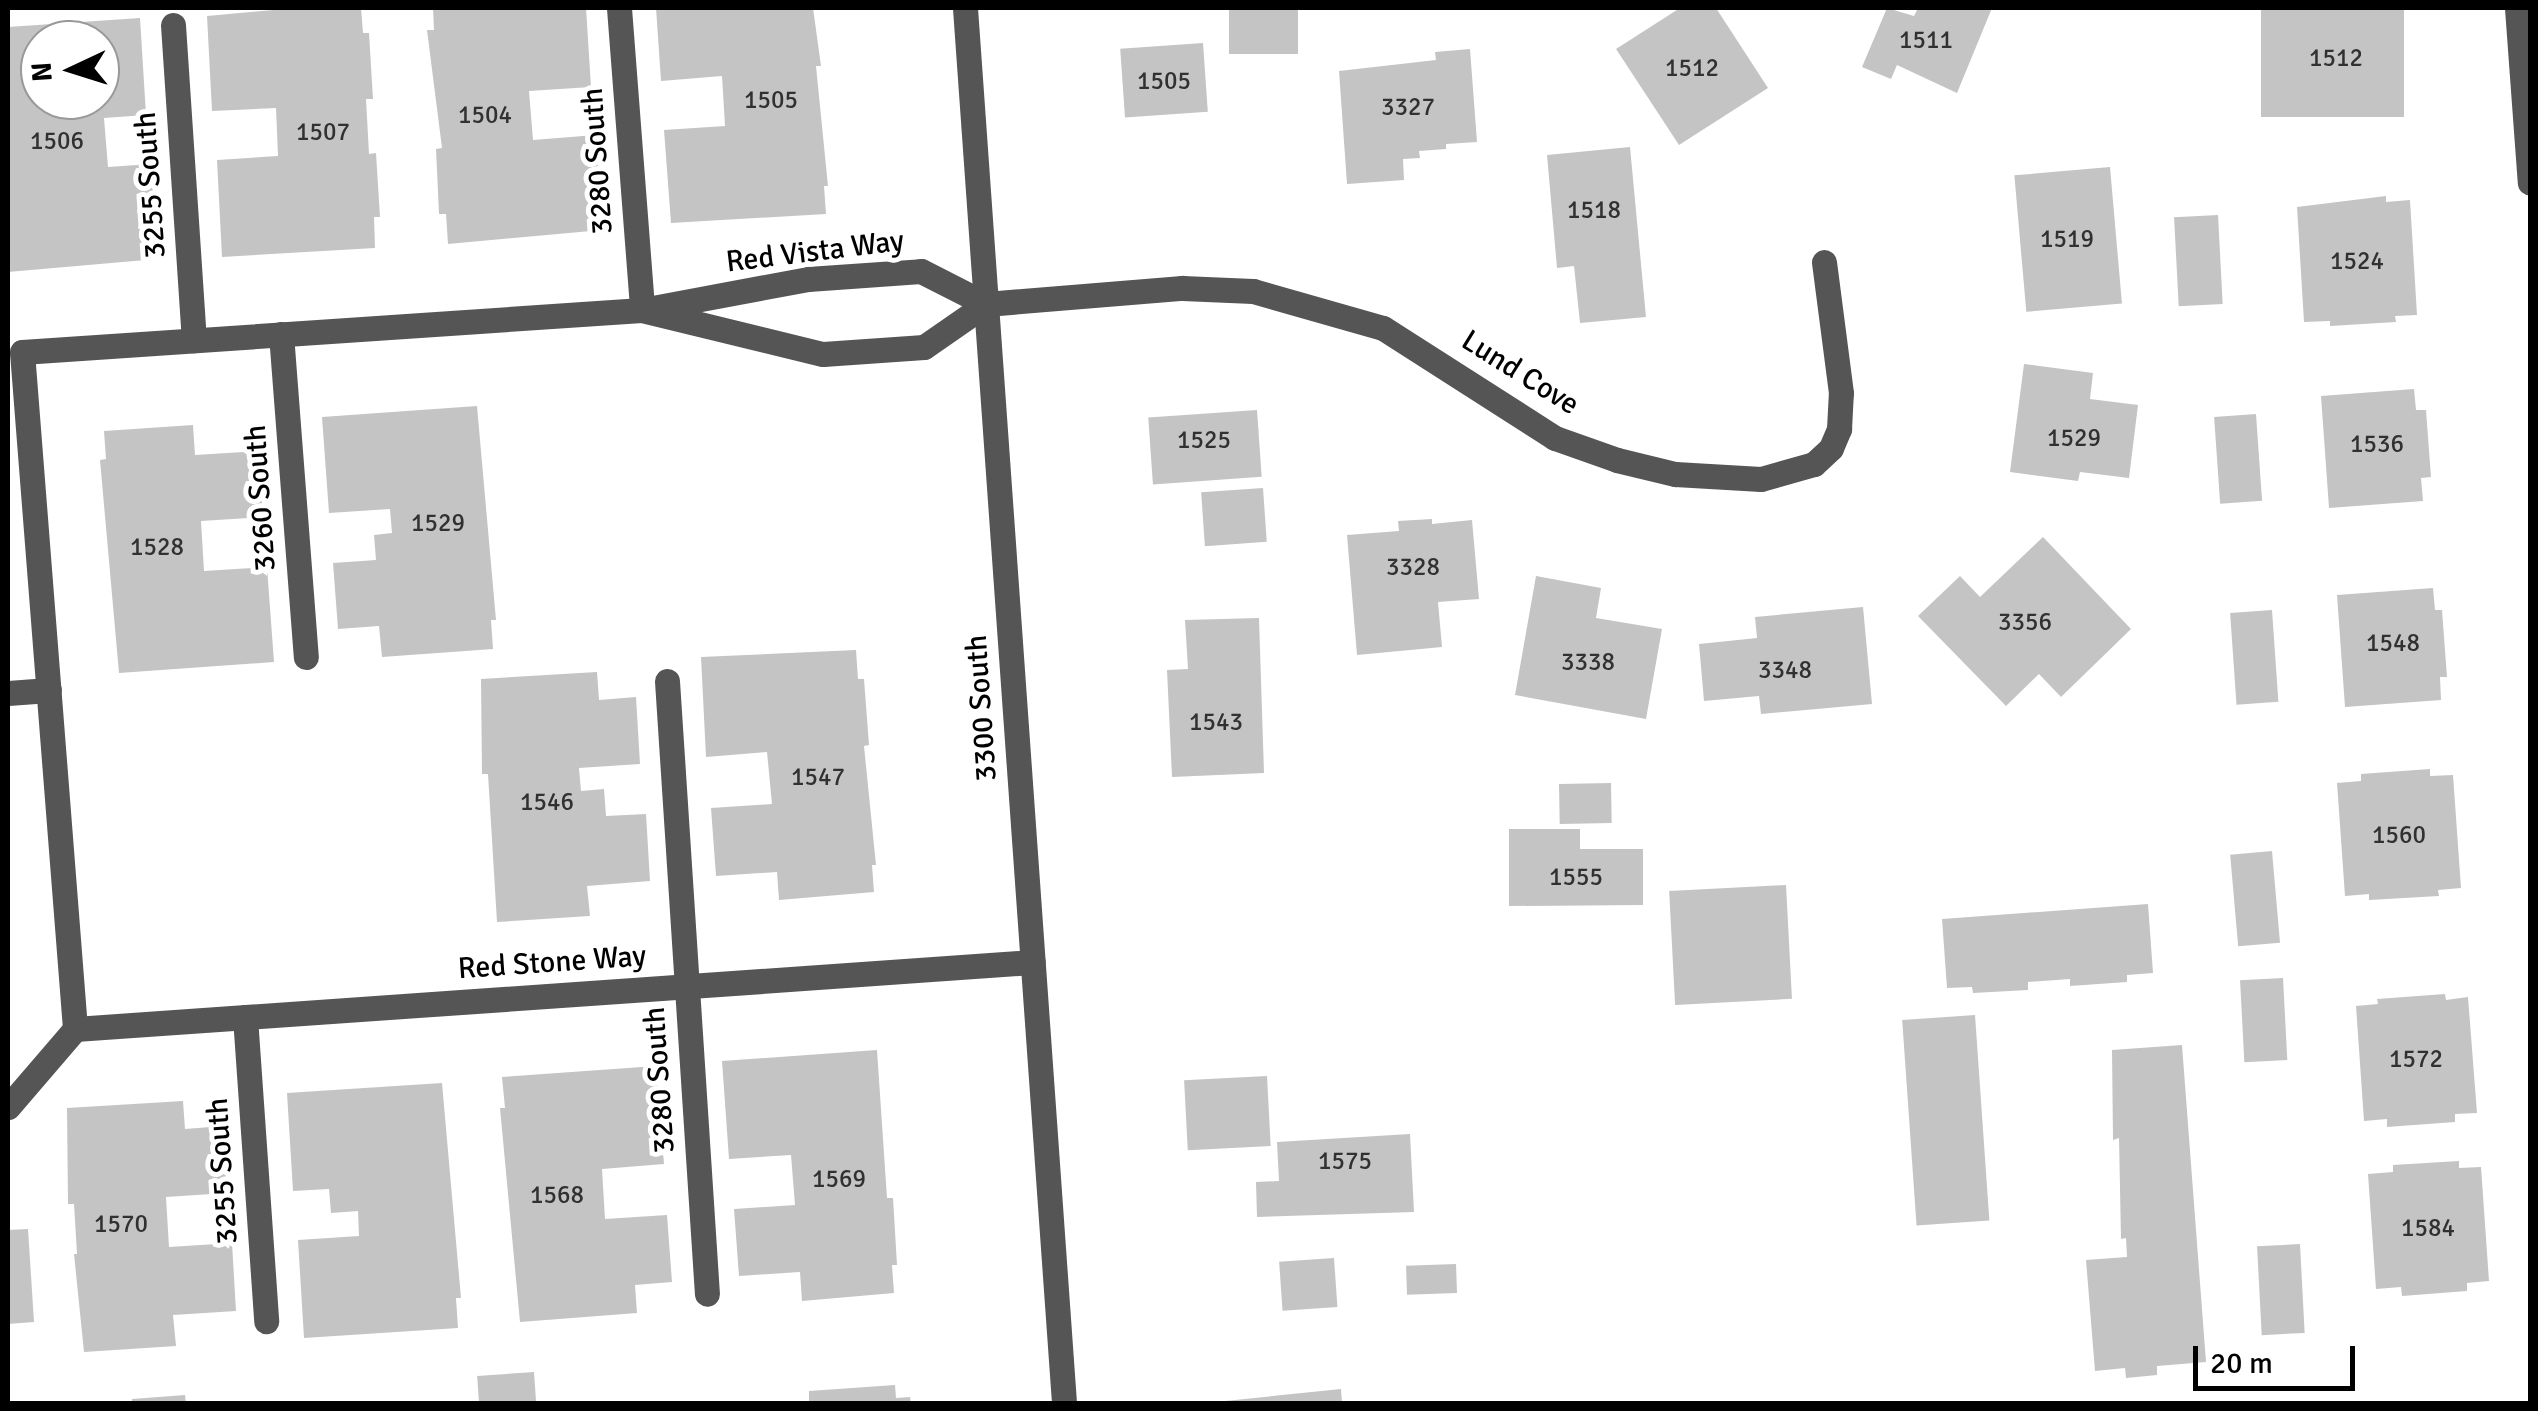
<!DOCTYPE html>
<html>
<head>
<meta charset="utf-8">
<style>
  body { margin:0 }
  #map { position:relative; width:2538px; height:1411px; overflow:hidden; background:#fff; font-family:Signika,sans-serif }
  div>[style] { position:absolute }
  .building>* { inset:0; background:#c4c4c4; transform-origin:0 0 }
  .minor>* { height:25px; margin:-12.5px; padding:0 12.5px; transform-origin:12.5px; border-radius:12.5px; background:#555 }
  span { translate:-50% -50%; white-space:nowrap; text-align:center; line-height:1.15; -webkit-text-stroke:10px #fff; paint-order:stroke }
  .number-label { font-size:25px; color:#313131 }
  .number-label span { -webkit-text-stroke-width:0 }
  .street-label { font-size:30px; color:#000 }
  .frame { position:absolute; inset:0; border:10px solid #000; pointer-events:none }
  .north { position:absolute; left:20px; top:20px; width:100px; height:100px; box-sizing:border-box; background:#fff; border:2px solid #999; border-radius:50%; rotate:266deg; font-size:28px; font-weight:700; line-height:40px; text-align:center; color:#000 }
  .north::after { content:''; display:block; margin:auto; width:35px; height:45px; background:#000; clip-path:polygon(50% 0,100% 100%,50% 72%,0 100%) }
  .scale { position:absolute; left:2193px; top:1346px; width:162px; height:45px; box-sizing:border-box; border:5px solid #000; border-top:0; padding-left:12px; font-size:30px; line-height:35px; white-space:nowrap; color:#000; -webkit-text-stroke:8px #fff; paint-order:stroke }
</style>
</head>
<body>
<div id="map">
  <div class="building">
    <i style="clip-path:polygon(295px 8px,361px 8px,363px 33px,369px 33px,373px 99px,366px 99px,369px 154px,376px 153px,380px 217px,374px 217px,375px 248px,222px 257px,217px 160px,278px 156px,276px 108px,212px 111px,207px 16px)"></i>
    <i style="clip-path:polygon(433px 8px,586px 8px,591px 87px,529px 91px,533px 140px,596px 135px,602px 230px,448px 244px,446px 214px,439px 214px,436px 149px,442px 148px,427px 30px,434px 30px)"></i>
    <i style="clip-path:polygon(656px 8px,813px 8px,821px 66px,816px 66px,828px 186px,824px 186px,826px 214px,671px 223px,664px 130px,725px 126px,722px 76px,661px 81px)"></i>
    <i style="left:1229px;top:8px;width:69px;height:46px"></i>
    <i style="clip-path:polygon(1680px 8px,1716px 8px,1768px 88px,1679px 145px,1616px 49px)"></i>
    <i style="clip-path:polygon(1887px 8px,1914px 16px,1918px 8px,1992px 8px,1957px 93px,1897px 65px,1891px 79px,1862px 67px)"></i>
    <i style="left:2261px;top:8px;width:143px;height:109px"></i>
    <i style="clip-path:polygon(evenodd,140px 18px,146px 115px,104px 118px,108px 167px,151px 164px,157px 259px,8px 272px,8px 27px,140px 18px,40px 40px,100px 40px,100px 100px,40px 100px,40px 40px)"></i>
    <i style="left:1203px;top:43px;width:69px;height:83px;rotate:86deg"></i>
    <i style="clip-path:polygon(1470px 49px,1477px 142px,1446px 144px,1446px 149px,1419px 151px,1420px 158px,1403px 159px,1404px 180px,1347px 184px,1339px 71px,1436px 60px,1435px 52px)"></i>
    <i style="clip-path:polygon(1630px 147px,1646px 317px,1580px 323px,1574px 266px,1557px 268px,1547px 155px)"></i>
    <i style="left:2110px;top:167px;width:137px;height:96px;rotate:85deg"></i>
    <i style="clip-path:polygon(2386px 196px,2386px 202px,2410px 200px,2417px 315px,2395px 316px,2396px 322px,2330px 326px,2330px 321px,2304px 322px,2297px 207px)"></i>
    <i style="left:2218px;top:215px;width:89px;height:44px;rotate:87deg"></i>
    <i style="clip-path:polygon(2024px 364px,2093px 373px,2090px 399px,2138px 405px,2129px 478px,2080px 472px,2078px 481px,2010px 472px)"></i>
    <i style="clip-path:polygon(2414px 389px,2416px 410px,2426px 410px,2431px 477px,2421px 478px,2423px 501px,2329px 508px,2321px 396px)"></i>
    <i style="clip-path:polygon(477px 406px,496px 620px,491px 620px,493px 649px,382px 657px,379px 626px,338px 629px,333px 563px,376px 560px,374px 535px,392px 533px,390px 509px,329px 513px,322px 417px)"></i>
    <i style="left:1257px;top:410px;width:67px;height:109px;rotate:86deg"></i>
    <i style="left:2256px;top:414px;width:87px;height:42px;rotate:86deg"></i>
    <i style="clip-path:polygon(193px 425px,195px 455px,258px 451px,263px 517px,201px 521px,204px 571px,267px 567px,274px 662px,119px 673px,100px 460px,106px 459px,104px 431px)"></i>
    <i style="left:1263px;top:488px;width:54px;height:62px;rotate:86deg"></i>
    <i style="clip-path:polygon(1432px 519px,1432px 524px,1472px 520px,1479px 599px,1438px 602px,1442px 647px,1357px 655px,1347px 535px,1399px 531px,1398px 521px)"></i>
    <i style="clip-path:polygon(2043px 537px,2131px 629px,2061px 697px,2039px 674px,2006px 706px,1918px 616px,1960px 576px,1980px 597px)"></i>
    <i style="clip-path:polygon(1536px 576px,1601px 588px,1596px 618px,1662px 629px,1646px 719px,1515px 695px)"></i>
    <i style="clip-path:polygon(2433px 588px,2435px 610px,2442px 610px,2447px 677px,2440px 677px,2441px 700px,2345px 707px,2337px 595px)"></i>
    <i style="clip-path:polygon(1863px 607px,1872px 704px,1761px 714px,1759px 696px,1704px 701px,1699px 644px,1757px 638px,1755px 617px)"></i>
    <i style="left:2272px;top:610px;width:92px;height:42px;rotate:86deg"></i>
    <i style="clip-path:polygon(1259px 618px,1264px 773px,1172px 777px,1167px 670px,1188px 669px,1185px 620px)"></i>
    <i style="clip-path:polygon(856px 650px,858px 679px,864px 679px,869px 745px,864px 746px,876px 865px,872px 865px,874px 892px,779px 900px,777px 872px,716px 876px,711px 808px,772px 804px,767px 752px,706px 757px,701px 657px)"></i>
    <i style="clip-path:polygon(597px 672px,599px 700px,636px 697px,640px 764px,579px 768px,581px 791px,604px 789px,606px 816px,646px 814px,650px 881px,587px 886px,590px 916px,497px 922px,488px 774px,482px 774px,481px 679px)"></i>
    <i style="clip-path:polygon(2430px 769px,2430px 776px,2453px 775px,2461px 888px,2438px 890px,2439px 896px,2369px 900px,2369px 894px,2345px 896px,2337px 783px,2361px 781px,2361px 774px)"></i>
    <i style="left:1611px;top:783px;width:40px;height:52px;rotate:89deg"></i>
    <i style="clip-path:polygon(1509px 829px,1580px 829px,1580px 849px,1643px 849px,1643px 905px,1509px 906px)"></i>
    <i style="left:2272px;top:851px;width:92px;height:42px;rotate:85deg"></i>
    <i style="left:1786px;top:885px;width:114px;height:117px;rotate:87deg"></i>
    <i style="clip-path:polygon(2148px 904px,2153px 973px,2127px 975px,2127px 982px,2070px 986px,2070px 979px,2028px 982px,2028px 990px,1973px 993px,1972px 987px,1947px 988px,1942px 919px)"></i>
    <i style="left:2283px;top:978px;width:82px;height:43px;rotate:87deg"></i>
    <i style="clip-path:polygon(2445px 994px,2446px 1000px,2468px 997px,2477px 1113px,2455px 1114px,2455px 1122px,2387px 1127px,2387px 1119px,2364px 1121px,2356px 1006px,2378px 1004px,2377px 999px)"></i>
    <i style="left:1975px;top:1015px;width:206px;height:73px;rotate:86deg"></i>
    <i style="clip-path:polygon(2182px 1045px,2206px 1362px,2157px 1366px,2157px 1375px,2126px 1378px,2125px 1368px,2095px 1371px,2086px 1260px,2127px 1257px,2126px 1238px,2121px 1239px,2119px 1138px,2113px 1140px,2112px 1050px)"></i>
    <i style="clip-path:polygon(877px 1050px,887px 1198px,893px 1198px,897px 1265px,892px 1265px,894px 1293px,802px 1301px,800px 1272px,739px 1276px,734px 1209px,795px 1205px,791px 1155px,729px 1159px,722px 1061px)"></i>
    <i style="clip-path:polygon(656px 1066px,664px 1164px,602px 1169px,605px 1219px,667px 1215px,672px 1282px,635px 1285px,637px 1313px,520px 1322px,500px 1108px,505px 1108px,502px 1077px)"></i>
    <i style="left:1267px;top:1076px;width:70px;height:83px;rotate:87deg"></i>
    <i style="clip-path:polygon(442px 1083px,461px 1298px,456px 1298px,458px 1328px,304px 1338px,298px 1240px,359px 1236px,358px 1211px,331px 1213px,329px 1189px,293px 1191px,287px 1093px)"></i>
    <i style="clip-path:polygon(183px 1101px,185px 1129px,223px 1126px,227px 1193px,166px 1197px,169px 1247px,232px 1243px,236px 1311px,173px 1315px,176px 1346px,84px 1352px,74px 1254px,77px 1254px,74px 1204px,68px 1204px,67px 1108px)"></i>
    <i style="clip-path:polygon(1410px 1134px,1414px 1212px,1257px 1217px,1256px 1182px,1279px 1181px,1277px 1142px)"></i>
    <i style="clip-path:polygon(2459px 1161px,2459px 1168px,2481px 1167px,2489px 1281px,2467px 1283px,2467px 1291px,2402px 1296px,2401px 1287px,2376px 1289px,2368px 1174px,2393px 1172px,2393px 1165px)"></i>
    <i style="clip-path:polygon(28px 1229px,34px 1322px,8px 1324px,8px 1230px)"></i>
    <i style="left:2300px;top:1244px;width:89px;height:43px;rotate:87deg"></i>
    <i style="left:1334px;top:1258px;width:49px;height:55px;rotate:86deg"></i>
    <i style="left:1456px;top:1264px;width:29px;height:50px;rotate:88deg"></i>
    <i style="left:534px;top:1372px;width:32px;height:57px;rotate:86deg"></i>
    <i style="clip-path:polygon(895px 1385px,896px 1398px,910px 1397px,911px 1404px,809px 1404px,809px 1391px)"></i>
    <i style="clip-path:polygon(1341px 1389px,1342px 1404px,1225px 1404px,1225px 1401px)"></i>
    <i style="clip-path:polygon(185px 1395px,186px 1404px,132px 1404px,132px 1399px)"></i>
  </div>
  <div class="minor">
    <i style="left:619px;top:8px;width:303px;rotate:85.6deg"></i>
    <i style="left:965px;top:8px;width:1400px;rotate:85.94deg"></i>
    <i style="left:2517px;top:8px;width:175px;rotate:85.8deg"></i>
    <i style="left:173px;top:25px;width:316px;rotate:86.2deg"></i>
    <i style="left:642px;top:310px;width:186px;rotate:13.7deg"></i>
    <i style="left:823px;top:354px;width:101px;rotate:-4deg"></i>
    <i style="left:924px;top:347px;width:75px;rotate:-34.7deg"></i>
    <i style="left:986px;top:304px;width:197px;rotate:-4.7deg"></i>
    <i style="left:1182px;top:288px;width:71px;rotate:2.4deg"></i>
    <i style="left:1253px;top:291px;width:135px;rotate:15.9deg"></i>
    <i style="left:1383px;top:328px;width:204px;rotate:32.6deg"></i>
    <i style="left:1555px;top:438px;width:66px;rotate:19.5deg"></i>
    <i style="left:1617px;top:460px;width:60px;rotate:13.6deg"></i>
    <i style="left:1675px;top:474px;width:86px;rotate:3.3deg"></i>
    <i style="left:1761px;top:479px;width:55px;rotate:-15.8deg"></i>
    <i style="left:1814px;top:464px;width:23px;rotate:-43deg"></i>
    <i style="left:1831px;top:448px;width:21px;rotate:-67deg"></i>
    <i style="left:1839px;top:429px;width:36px;rotate:-87deg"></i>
    <i style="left:1841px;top:393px;width:132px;rotate:-97.4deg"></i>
    <i style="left:281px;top:334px;width:324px;rotate:85.6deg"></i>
    <i style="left:22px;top:352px;width:621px;rotate:-3.88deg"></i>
    <i style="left:642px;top:310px;width:169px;rotate:-10.6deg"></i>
    <i style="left:808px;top:279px;width:113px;rotate:-4deg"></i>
    <i style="left:921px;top:271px;width:73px;rotate:26.9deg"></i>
    <i style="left:22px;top:352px;width:679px;rotate:85.52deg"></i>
    <i style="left:667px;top:681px;width:614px;rotate:86.27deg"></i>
    <i style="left:8px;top:693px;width:41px;rotate:-4.2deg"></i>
    <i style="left:245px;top:1017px;width:305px;rotate:86deg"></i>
    <i style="left:75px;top:1029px;width:960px;rotate:-4deg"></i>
    <i style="left:8px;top:1107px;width:103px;rotate:-49.3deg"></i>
  </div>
  <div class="number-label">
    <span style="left:1926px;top:40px">1511</span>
    <span style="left:2336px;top:58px">1512</span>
    <span style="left:1692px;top:68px">1512</span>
    <span style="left:1164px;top:81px">1505</span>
    <span style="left:771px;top:100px">1505</span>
    <span style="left:1408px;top:107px">3327</span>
    <span style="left:485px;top:115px">1504</span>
    <span style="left:323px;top:132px">1507</span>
    <span style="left:57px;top:141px">1506</span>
    <span style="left:1594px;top:210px">1518</span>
    <span style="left:2067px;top:239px">1519</span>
    <span style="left:2357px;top:261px">1524</span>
    <span style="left:2074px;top:438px">1529</span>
    <span style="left:1204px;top:440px">1525</span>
    <span style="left:2377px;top:444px">1536</span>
    <span style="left:438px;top:523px">1529</span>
    <span style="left:157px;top:547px">1528</span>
    <span style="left:1413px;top:567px">3328</span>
    <span style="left:2025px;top:622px">3356</span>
    <span style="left:2393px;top:643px">1548</span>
    <span style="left:1588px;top:662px">3338</span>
    <span style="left:1785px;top:670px">3348</span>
    <span style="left:1216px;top:722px">1543</span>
    <span style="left:818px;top:777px">1547</span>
    <span style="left:547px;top:802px">1546</span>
    <span style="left:2399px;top:835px">1560</span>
    <span style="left:1576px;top:877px">1555</span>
    <span style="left:2416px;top:1059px">1572</span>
    <span style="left:1345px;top:1161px">1575</span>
    <span style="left:839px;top:1179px">1569</span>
    <span style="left:557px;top:1195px">1568</span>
    <span style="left:121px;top:1224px">1570</span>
    <span style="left:2428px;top:1228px">1584</span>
  </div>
  <div class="street-label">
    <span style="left:598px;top:161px;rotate:-94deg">3280 South</span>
    <span style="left:151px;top:185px;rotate:-94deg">3255 South</span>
    <span style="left:815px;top:252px;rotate:-7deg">Red Vista Way</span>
    <span style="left:1520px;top:373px;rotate:32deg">Lund Cove</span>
    <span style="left:261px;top:498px;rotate:-94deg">3260 South</span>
    <span style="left:982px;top:708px;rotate:-94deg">3300 South</span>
    <span style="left:552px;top:963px;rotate:-4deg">Red Stone Way</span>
    <span style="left:660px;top:1080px;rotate:-94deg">3280 South</span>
    <span style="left:223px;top:1171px;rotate:-94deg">3255 South</span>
  </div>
  <div class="frame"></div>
  <div class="north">N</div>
  <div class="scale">20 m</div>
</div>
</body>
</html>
